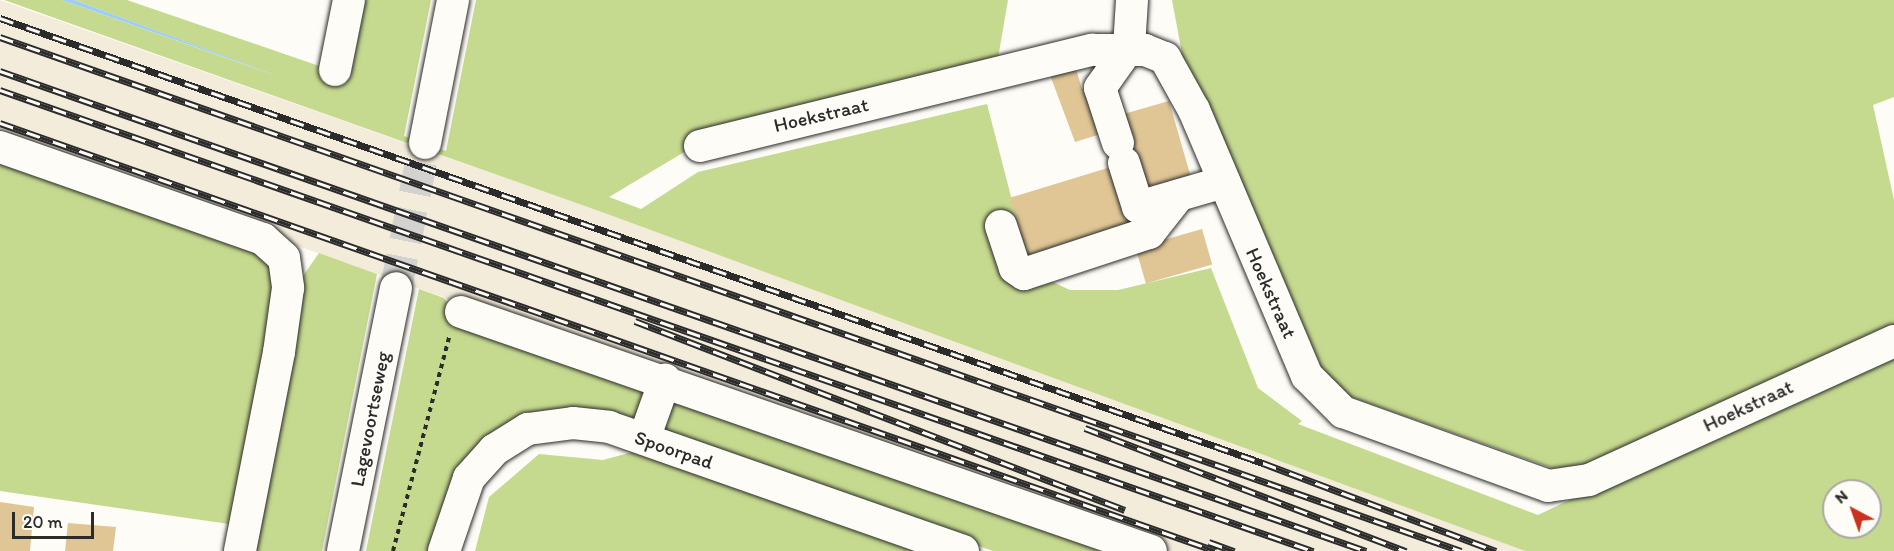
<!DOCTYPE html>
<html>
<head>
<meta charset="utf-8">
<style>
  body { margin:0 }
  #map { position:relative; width:1894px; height:551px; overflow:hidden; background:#fdfcf7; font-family:Itim,sans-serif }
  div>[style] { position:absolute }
  .built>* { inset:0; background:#f4ecda }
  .green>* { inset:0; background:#c6da8f }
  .water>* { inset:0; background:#9eccf9 }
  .building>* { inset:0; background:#e0c695; transform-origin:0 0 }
  .minor-tunnel>* { height:32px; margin-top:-16px; transform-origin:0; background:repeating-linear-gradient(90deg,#d3d2ce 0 32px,transparent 0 48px) }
  .path>* { height:4px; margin-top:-2px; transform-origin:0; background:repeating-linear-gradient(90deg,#2b2b2b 0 4.5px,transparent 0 9px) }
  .roads { filter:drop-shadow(0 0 2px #2b2b2b) drop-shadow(0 0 2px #2b2b2b) }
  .minor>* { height:32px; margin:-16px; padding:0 16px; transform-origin:16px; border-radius:16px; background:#fdfcf7 }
  .rail>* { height:7px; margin-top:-3.5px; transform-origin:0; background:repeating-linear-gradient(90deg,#fdfcf7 0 14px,#2b2b2b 0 28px); box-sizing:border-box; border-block:2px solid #2b2b2b }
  span { translate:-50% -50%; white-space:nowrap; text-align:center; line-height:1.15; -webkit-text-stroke:5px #fdfcf7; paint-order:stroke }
  .street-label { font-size:20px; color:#2b2b2b }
  .north { position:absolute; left:1822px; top:479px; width:60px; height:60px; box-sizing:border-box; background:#fdfcf7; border:2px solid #a9a8a5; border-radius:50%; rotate:319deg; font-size:16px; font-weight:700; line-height:24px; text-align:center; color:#2b2b2b }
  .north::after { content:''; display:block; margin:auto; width:21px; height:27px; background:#c8321e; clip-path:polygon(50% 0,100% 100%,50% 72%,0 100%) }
  .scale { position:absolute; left:12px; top:512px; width:82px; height:27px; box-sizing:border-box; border:3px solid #2b2b2b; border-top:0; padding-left:8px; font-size:18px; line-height:21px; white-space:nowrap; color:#2b2b2b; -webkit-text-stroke:4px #fdfcf7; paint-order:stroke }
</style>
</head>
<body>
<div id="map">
  <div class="built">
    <i style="clip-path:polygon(0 0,607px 214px,1525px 551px,1164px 551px,0 141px)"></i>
  </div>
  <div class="green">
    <i style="clip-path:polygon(evenodd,4px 0,62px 0,280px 77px,74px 0,127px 0,325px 68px,357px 0,431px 0,404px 136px,446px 151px,476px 0,1008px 0,996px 70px,701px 142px,609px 197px,641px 209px,698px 172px,987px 104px,1028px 262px,1044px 278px,1070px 290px,1118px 290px,1211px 268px,1258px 388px,1302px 421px,1298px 424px,1538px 515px,1894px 345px,1894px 551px,1525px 551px,607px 214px,4px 0,1834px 491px,1870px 491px,1870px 527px,1834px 527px,1834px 491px)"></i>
    <i style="clip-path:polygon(1172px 0,1894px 0,1894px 97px,1873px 105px,1894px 200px,1894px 333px,1572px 475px,1331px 390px,1207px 101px,1183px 59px)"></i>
    <i style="clip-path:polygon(0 154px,276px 259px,270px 355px,229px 524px,0 491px)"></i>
    <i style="clip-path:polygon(319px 253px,377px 274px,322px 551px,250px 551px,296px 286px)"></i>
    <i style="clip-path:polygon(419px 289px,444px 298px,449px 306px,1134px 551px,993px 551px,613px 417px,527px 419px,433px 551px,366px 551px)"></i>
    <i style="clip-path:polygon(640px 450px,927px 551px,475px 551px,489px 497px,539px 454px,603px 460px)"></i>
  </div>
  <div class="water">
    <i style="clip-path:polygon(62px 0,74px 0,281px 77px)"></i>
  </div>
  <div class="building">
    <i style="clip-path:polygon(1073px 59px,1082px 89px,1090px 86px,1104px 133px,1075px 142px,1047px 67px)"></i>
    <i style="left:1169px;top:101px;width:83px;height:50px;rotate:74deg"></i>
    <i style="left:1114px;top:166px;width:67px;height:109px;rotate:73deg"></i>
    <i style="left:1202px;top:229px;width:37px;height:69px;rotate:74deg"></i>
    <i style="clip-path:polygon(0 502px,34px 507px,30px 551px,0 551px)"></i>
    <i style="clip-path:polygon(68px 523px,116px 527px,113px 551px,65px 551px)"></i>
  </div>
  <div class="minor-tunnel">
    <i style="left:396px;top:288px;width:148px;rotate:-78.7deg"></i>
  </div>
  <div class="path">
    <i style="left:393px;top:551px;width:221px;rotate:-75.3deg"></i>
  </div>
  <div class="roads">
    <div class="minor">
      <i style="left:335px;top:70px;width:71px;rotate:-78.7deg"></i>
      <i style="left:425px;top:143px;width:146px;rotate:-78.9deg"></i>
      <i style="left:1118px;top:143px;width:58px;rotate:-108.1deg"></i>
      <i style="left:1100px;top:88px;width:50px;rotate:-54.7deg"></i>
      <i style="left:1129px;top:47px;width:47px;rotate:-86.3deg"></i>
      <i style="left:700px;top:146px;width:404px;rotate:-13.8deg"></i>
      <i style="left:1092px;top:50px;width:53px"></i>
      <i style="left:1145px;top:50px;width:22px;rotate:22deg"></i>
      <i style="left:1165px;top:58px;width:60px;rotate:60.9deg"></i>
      <i style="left:1194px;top:110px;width:289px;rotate:67deg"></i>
      <i style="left:1307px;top:376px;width:51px;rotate:45deg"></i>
      <i style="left:1343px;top:412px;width:218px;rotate:19.8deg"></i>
      <i style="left:1548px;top:486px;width:41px;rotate:-8.3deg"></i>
      <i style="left:1589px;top:480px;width:335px;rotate:-24.5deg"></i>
      <i style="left:0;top:147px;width:279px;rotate:19.3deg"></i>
      <i style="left:263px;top:239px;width:28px;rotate:42deg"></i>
      <i style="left:284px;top:258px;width:30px;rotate:82deg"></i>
      <i style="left:288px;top:288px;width:65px;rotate:98deg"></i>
      <i style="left:279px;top:352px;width:203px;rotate:101.1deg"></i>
      <i style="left:1124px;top:163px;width:46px;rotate:72.3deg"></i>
      <i style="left:1138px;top:207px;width:90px;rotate:-16.2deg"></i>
      <i style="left:1001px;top:226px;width:44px;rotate:71.6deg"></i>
      <i style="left:1015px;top:268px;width:11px;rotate:34deg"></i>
      <i style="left:1024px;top:274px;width:132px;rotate:-18.2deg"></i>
      <i style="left:1149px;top:233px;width:48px;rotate:-51.7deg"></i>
      <i style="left:461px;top:312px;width:730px;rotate:19.1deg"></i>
      <i style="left:644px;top:439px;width:63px;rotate:-70.4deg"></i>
      <i style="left:343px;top:551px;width:268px;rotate:-78.6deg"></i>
      <i style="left:444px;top:551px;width:77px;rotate:-71.1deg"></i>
      <i style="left:469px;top:478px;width:38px;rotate:-48deg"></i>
      <i style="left:494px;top:450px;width:40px;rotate:-32deg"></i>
      <i style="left:528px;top:429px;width:45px;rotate:-7.6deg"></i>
      <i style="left:573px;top:423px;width:36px;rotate:6deg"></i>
      <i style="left:609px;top:427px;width:375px;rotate:19.3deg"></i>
    </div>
  </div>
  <div class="rail">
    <i style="left:0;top:18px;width:1339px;rotate:19.41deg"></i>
    <i style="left:1263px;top:463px;width:249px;rotate:20.7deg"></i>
    <i style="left:0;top:37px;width:1549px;rotate:19.38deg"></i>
    <i style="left:0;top:71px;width:1448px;rotate:19.36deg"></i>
    <i style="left:0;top:90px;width:1392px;rotate:19.35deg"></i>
    <i style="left:0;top:123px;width:1289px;rotate:19.39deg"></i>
    <i style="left:635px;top:321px;width:525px;rotate:21.09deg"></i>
    <i style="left:1085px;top:428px;width:344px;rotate:21deg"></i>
    <i style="left:1209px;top:542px;width:27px;rotate:20deg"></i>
  </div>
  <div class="street-label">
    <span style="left:821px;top:115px;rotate:-13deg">Hoekstraat</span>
    <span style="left:1271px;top:293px;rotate:66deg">Hoekstraat</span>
    <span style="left:1748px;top:406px;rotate:-25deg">Hoekstraat</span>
    <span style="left:370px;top:419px;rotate:-79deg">Lagevoortseweg</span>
    <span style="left:674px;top:450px;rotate:19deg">Spoorpad</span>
  </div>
  <div class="north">N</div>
  <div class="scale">20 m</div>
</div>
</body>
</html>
